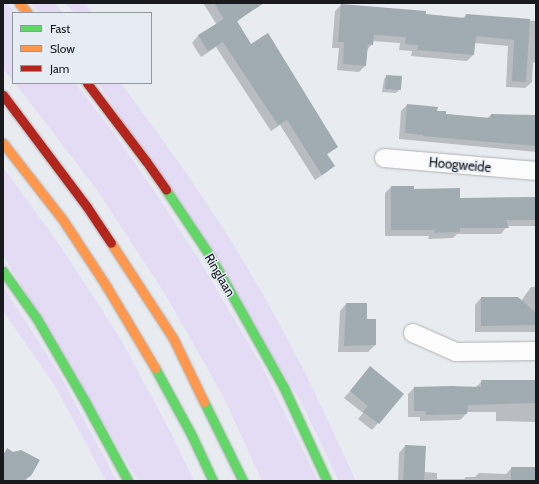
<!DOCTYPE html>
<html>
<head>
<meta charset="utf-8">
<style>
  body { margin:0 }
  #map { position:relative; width:539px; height:484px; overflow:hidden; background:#e8ecf0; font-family:Cabin,sans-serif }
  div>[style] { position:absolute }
  .green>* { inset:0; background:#e4dcf4 }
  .shadow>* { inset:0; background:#0003 }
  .building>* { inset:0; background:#a0acb1; transform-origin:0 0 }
  .roads { filter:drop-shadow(0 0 1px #aeb1b4) drop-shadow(0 0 1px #aeb1b4) }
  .street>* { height:18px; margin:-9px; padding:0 9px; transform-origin:9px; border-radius:9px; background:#fcfcfd }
  .fast>* { height:9px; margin:-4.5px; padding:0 4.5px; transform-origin:4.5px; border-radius:4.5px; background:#63d668 }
  .slow>* { height:9px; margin:-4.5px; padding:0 4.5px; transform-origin:4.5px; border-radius:4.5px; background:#ff974d }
  .jam>* { height:9px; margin:-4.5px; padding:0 4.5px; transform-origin:4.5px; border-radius:4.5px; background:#b3261e }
  span { translate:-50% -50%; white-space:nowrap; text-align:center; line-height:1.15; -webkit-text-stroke:3px #e5ecf4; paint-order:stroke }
  .street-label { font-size:13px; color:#181a1d }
  .frame { position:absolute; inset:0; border:4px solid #181a1d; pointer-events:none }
  .legend { position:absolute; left:12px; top:12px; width:140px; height:72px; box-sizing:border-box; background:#e5ecf4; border:1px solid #93989e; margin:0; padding:5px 7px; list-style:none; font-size:12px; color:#181a1d }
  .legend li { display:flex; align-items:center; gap:8px; height:20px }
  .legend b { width:20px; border:1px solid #93989e }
</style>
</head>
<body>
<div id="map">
  <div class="green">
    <i style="clip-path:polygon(3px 3px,7px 3px,16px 13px,13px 13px,13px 81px,3px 69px)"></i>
    <i style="clip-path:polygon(31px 3px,55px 3px,63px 13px,40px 13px)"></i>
    <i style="clip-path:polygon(65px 3px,84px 3px,93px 13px,74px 13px)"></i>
    <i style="clip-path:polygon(15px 83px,75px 83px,113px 132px,157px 195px,198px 258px,262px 366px,318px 481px,262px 481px,224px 398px,165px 294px,97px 190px)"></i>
    <i style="clip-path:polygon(98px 83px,121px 83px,185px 171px,229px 237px,268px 303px,307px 376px,356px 481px,339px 481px,301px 402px)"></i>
    <i style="clip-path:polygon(3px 167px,63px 250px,120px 338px,171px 433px,194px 481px,138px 481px,3px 255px)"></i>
    <i style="clip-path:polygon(3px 286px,60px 375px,117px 481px,106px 481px,55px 386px,3px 311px)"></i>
  </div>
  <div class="shadow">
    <i style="clip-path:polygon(203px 3px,247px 3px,251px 10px,237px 22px,251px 45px,337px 147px,326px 155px,333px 166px,327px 172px,315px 180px,280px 125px,271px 131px,216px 47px,201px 57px,192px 43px,198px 36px,217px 25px)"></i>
    <i style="clip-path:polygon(341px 5px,462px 19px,466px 15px,536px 21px,536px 63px,533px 62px,532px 82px,525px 88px,506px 87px,508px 46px,474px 43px,473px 55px,467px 61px,411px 56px,412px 51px,399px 50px,400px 43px,373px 41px,372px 44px,367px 50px,365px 66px,359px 72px,337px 70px,339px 48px,332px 48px,335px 11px)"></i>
    <i style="clip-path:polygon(387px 76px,401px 77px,399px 90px,396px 93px,382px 92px,384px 79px)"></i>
    <i style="clip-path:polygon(407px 105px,445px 114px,487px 118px,491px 115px,536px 117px,536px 152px,399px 139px,401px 111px)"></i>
    <i style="clip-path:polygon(391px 187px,459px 199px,536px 198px,536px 226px,507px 226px,501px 234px,457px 234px,453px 238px,428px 239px,429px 236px,385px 236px,385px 193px)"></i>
    <i style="clip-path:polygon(531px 287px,536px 287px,536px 332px,475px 332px,475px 305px,481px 298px,521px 301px)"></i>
    <i style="clip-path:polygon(346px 304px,366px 320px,375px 345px,368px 352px,338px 352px,340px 311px)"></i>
    <i style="clip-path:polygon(370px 368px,402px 394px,372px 430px,358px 419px,363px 413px,344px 398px)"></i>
    <i style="clip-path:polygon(482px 381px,536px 381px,536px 422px,496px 421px,496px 412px,466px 412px,466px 414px,460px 420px,420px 421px,420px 417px,408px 417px,408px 394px,414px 388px,475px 388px)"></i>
    <i style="clip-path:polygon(405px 446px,425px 447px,425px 472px,437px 473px,437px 479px,464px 479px,466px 477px,475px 477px,479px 473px,506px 474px,512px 468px,536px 468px,536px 481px,398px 481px,399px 453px)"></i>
    <i style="clip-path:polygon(7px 450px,30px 476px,25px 481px,3px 481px,3px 454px)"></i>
  </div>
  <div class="building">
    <i style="clip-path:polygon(214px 3px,264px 3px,237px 21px,251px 44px,268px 33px,338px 147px,327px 154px,335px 166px,322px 175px,287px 120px,278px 125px,223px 42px,208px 51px,198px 35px,224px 19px)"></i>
    <i style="clip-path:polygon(341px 4px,426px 11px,426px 14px,465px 18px,466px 14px,530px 19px,526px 82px,512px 81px,514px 40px,476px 36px,474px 55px,417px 50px,418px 45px,405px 44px,406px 37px,374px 35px,373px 45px,368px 44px,366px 66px,343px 64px,344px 42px,338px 42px)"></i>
    <i style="left:386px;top:75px;width:16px;height:14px;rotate:4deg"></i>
    <i style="clip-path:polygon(407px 104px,438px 107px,437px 111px,446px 111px,446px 114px,490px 118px,491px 114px,536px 115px,536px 146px,423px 136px,423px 135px,405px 133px)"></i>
    <i style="clip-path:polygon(391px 186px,414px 186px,414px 189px,460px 188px,460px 198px,536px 197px,536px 220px,506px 220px,509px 228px,460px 228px,460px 232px,434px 233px,435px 230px,391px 230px)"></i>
    <i style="clip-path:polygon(481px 297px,518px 297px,536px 313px,536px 325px,481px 326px)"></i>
    <i style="clip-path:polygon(346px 303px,367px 303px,367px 319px,376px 319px,376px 345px,344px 346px)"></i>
    <i style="clip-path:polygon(370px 366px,404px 394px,379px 424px,363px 412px,368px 406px,350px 391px)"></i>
    <i style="clip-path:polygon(481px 380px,536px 380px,536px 403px,468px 405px,467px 414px,426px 415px,426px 411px,414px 411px,414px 387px,451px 386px,481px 387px)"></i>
    <i style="left:405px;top:445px;width:21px;height:36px;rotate:3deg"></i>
    <i style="clip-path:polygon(7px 448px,13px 452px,21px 450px,40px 460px,31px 476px,26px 478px,24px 481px,3px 481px,3px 456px)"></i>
    <i style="left:511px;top:467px;width:25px;height:14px"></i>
  </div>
  <div class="roads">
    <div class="street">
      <i style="left:384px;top:158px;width:153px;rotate:4.9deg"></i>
      <i style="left:413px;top:333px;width:47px;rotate:23.8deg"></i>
      <i style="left:456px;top:352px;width:80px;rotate:-0.7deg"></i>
    </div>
    <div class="fast">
      <i style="left:166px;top:190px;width:79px;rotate:56.3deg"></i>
      <i style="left:210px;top:256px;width:151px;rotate:60.7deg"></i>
      <i style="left:284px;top:388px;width:102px;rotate:65.2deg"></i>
      <i style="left:3px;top:271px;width:59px;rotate:54.7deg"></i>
      <i style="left:37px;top:319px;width:91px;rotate:59.8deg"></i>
      <i style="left:83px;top:398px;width:94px;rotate:61.5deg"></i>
      <i style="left:155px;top:368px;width:77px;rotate:61.4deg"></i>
      <i style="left:192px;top:436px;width:50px;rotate:65deg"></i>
      <i style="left:204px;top:402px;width:88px;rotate:63.7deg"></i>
    </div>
    <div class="slow">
      <i style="left:19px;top:3px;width:13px;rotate:48deg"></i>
      <i style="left:3px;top:143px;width:98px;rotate:52.1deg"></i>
      <i style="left:63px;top:220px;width:77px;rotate:56.7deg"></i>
      <i style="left:105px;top:284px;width:98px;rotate:59.2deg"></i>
      <i style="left:111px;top:243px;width:113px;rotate:56.9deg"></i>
      <i style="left:173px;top:338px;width:71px;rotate:64.2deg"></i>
    </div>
    <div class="jam">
      <i style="left:87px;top:83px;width:98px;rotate:52.9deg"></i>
      <i style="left:146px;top:161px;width:35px;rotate:55deg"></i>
      <i style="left:3px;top:95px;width:140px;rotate:53.1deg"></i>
      <i style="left:87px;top:207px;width:43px;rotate:56.3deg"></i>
    </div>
  </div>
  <div class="street-label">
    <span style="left:460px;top:165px;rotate:5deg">Hoogweide</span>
    <span style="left:220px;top:275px;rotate:60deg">Ringlaan</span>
  </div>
  <div class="frame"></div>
  <ul class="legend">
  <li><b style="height:5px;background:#63d668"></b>Fast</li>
  <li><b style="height:5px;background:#ff974d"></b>Slow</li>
  <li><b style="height:5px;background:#b3261e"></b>Jam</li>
  </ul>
</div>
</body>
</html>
